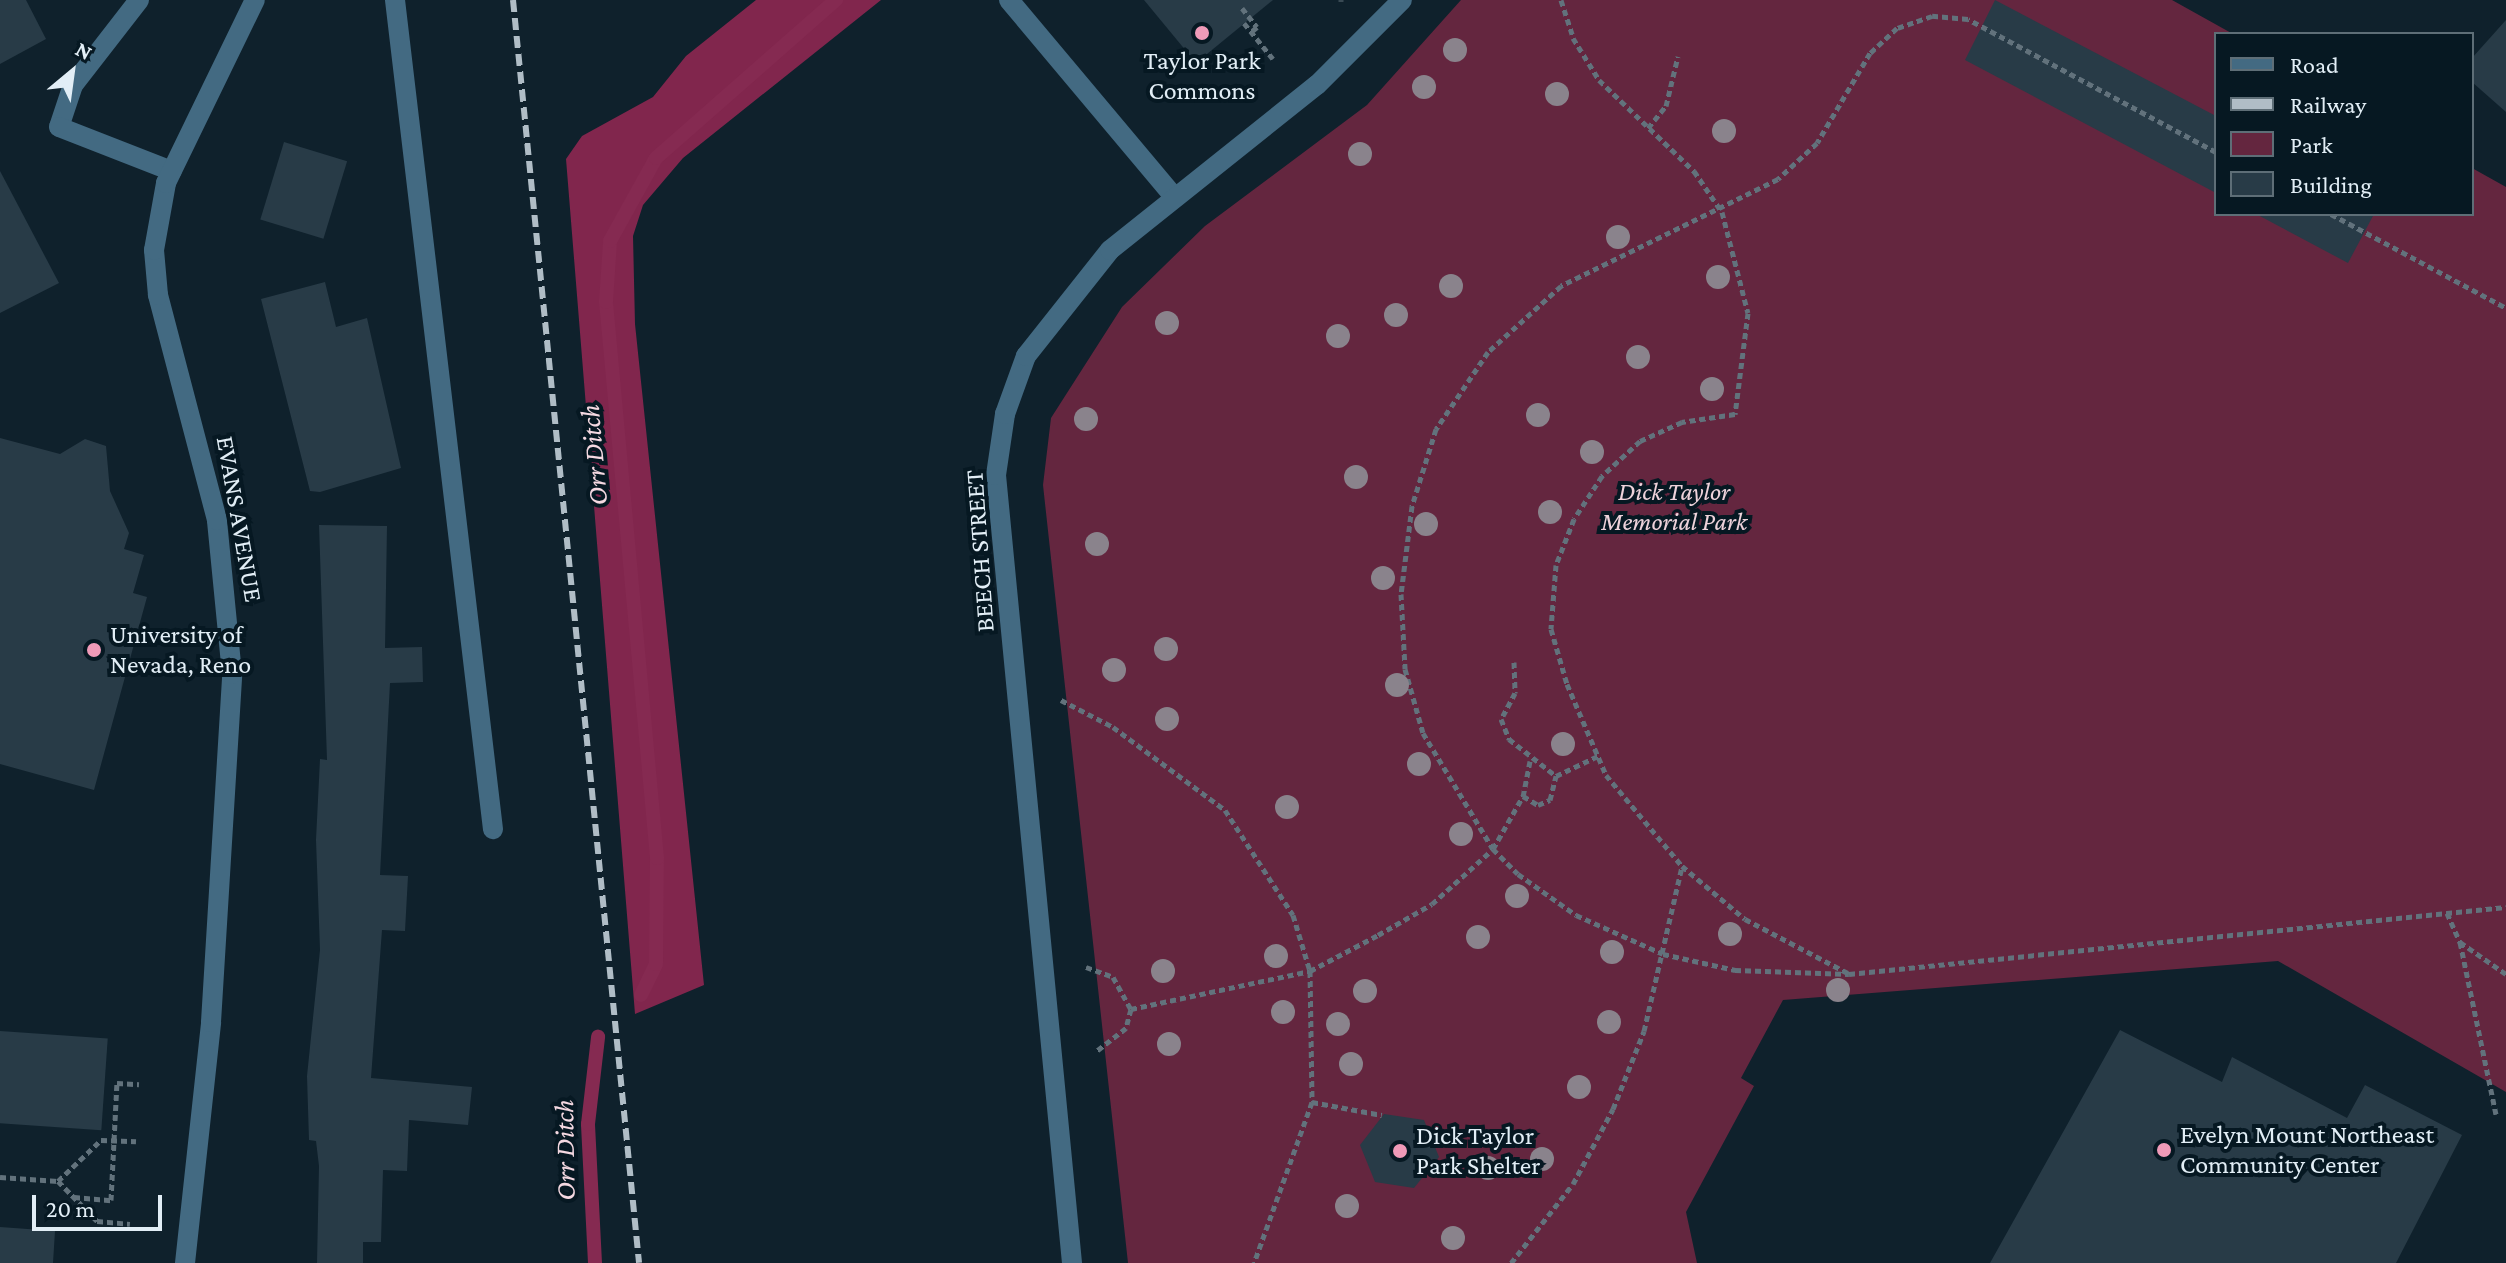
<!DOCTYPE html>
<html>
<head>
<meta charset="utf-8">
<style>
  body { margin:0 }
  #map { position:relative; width:2506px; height:1263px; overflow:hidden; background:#0f212c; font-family:"Crimson Pro",serif }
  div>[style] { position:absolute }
  .green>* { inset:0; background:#64263f }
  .forest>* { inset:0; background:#81264d }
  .stream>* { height:14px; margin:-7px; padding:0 7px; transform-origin:7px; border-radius:7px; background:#852a51 }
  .building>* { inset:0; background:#283b47; transform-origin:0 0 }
  .path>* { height:5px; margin-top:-2.5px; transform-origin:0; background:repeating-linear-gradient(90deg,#62727c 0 6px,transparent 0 10px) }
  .minor>* { height:20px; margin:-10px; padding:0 10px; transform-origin:10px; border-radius:10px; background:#436a82 }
  .rail>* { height:6px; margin-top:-3px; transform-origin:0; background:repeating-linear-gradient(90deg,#b0bdc6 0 12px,transparent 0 18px) }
  .trees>* { width:24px; height:24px; margin:-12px; border-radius:50%; background:#8a838c }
  .dots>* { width:22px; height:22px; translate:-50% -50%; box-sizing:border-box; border:4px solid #061822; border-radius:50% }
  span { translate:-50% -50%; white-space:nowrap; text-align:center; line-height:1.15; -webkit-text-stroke:8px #061822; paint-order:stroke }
  .poi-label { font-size:26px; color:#e2eef6 }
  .left { translate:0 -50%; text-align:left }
  .park-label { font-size:26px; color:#eed3db; font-style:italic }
  .street-label { font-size:26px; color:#e2eef6 }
  .water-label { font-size:28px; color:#f5d9e2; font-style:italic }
  .legend { position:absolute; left:2214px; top:32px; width:260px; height:184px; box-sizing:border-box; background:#061822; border:2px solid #5e6e77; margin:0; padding:10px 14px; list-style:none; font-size:24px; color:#e2eef6 }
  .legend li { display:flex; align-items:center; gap:16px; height:40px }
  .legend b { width:40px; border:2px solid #5e6e77 }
  .north { position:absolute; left:32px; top:32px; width:80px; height:80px; -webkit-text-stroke:6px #061822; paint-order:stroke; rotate:29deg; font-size:22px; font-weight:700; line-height:32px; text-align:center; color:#e2eef6 }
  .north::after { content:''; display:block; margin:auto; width:28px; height:36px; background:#e2eef6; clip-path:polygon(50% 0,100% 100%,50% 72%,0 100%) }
  .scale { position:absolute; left:32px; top:1195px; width:130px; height:36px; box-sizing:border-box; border:4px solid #e2eef6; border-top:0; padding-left:10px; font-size:24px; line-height:28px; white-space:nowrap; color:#e2eef6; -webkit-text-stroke:6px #061822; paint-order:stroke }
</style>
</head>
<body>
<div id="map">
  <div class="green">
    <i style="clip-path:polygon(1461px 0,2172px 0,2233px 34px,2216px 34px,2216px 214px,2472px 214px,2472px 168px,2506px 187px,2506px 1092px,2278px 961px,1783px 1000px,1741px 1078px,1754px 1086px,1686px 1212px,1697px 1263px,1128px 1263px,1043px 485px,1051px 418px,1122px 307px,1205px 226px,1367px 105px)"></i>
  </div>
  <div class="forest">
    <i style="clip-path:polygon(756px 0,881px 0,683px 158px,643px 205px,633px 236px,635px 324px,704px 985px,635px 1014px,566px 159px,582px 136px,653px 97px,686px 56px)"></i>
  </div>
  <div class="stream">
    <i style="left:641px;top:995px;width:34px;rotate:-64deg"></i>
    <i style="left:656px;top:964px;width:106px;rotate:-89.5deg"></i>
    <i style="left:657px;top:858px;width:558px;rotate:-95.24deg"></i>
    <i style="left:606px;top:302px;width:61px;rotate:-86.2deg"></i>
    <i style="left:610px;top:241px;width:95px;rotate:-61deg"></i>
    <i style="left:656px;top:158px;width:240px;rotate:-41.3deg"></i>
    <i style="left:595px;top:1263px;width:139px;rotate:-92.9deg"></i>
    <i style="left:588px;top:1124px;width:88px;rotate:-83.4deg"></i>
  </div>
  <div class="building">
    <i style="clip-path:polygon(0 0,26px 0,46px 39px,0 64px)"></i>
    <i style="clip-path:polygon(1144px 0,1273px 0,1196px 63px)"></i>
    <i style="clip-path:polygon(1995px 0,2216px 116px,2216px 193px,1965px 60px)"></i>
    <i style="clip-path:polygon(2506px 20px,2506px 112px,2472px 82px,2472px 58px)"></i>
    <i style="left:284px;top:142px;width:66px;height:81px;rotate:17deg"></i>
    <i style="clip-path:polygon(0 171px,59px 283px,0 313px)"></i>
    <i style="clip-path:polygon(2256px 214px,2374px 214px,2348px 263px)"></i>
    <i style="clip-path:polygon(325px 282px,336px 327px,367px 318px,401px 468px,320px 492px,310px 491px,261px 299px)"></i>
    <i style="clip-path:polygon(0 438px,60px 454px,85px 439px,106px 446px,110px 491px,129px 533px,124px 549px,144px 555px,133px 593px,147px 597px,94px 790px,0 764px)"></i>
    <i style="clip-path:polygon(319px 525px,387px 526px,385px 648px,422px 647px,423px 682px,390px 683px,380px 875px,408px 876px,405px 931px,382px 930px,371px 1078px,472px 1087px,468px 1125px,409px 1120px,407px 1171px,383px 1170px,381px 1242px,363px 1242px,363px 1263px,317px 1263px,319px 1166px,316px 1141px,309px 1140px,307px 1076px,320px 950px,316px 840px,320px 759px,327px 760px)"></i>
    <i style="clip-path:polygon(2120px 1030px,2222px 1082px,2232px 1057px,2347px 1118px,2365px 1085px,2462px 1135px,2396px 1263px,1990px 1263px)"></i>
    <i style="left:0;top:1031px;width:108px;height:92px;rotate:4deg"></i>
    <i style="clip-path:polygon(1384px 1114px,1424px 1120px,1439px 1157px,1414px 1188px,1375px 1182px,1360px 1145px)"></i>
    <i style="clip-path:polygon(0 1227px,55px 1231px,53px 1263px,0 1263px)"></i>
  </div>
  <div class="path">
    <i style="left:1341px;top:0;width:1px;rotate:90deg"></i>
    <i style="left:1561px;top:0;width:40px;rotate:72deg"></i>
    <i style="left:1573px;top:38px;width:49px;rotate:58.2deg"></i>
    <i style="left:1599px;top:80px;width:132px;rotate:43.8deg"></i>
    <i style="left:1694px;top:171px;width:50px;rotate:55.7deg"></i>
    <i style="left:1722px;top:212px;width:104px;rotate:75.6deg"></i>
    <i style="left:1748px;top:313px;width:102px;rotate:97.3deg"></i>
    <i style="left:1735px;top:414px;width:54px;rotate:171.4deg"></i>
    <i style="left:1682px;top:422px;width:46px;rotate:155.7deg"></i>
    <i style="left:1640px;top:441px;width:52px;rotate:137.4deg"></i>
    <i style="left:1602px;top:476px;width:51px;rotate:123.1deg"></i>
    <i style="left:1574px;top:519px;width:49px;rotate:111.4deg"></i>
    <i style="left:1556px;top:565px;width:64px;rotate:94.5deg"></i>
    <i style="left:1551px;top:629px;width:57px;rotate:73.8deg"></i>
    <i style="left:1567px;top:684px;width:99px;rotate:66.8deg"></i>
    <i style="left:1606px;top:775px;width:119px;rotate:50.1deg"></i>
    <i style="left:1682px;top:866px;width:82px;rotate:40.1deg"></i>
    <i style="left:1745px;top:919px;width:116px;rotate:27.7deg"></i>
    <i style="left:1242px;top:8px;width:24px;rotate:52deg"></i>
    <i style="left:1257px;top:27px;width:8px;rotate:140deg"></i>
    <i style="left:1244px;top:23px;width:46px;rotate:51.1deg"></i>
    <i style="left:1648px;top:128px;width:28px;rotate:-51deg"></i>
    <i style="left:1666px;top:106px;width:51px;rotate:-76.5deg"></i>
    <i style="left:2216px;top:152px;width:281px;rotate:-151.8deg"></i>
    <i style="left:1968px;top:19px;width:36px;rotate:-175deg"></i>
    <i style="left:1932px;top:16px;width:37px;rotate:161deg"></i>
    <i style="left:1897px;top:28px;width:37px;rotate:137deg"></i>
    <i style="left:1870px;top:53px;width:104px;rotate:120.5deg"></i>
    <i style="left:1817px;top:143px;width:53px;rotate:137.3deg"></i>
    <i style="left:1778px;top:179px;width:242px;rotate:153.8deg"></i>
    <i style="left:1561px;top:286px;width:98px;rotate:137.9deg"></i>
    <i style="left:1488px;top:352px;width:93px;rotate:124deg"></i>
    <i style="left:1436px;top:429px;width:81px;rotate:107.3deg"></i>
    <i style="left:1412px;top:506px;width:89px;rotate:97.1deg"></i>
    <i style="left:1401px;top:594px;width:75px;rotate:86.9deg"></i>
    <i style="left:1405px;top:669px;width:66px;rotate:74.3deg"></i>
    <i style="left:1423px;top:733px;width:135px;rotate:58.9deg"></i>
    <i style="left:1493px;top:849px;width:35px;rotate:45deg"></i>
    <i style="left:1518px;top:874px;width:71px;rotate:35.3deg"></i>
    <i style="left:1576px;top:915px;width:95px;rotate:24.1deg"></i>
    <i style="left:1663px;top:954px;width:74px;rotate:12.5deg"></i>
    <i style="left:1735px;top:970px;width:114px;rotate:2deg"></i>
    <i style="left:1849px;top:974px;width:660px;rotate:-5.82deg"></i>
    <i style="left:2331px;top:214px;width:199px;rotate:28.2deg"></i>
    <i style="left:1514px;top:662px;width:31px;rotate:88deg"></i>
    <i style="left:1515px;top:693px;width:30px;rotate:118deg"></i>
    <i style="left:1501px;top:719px;width:22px;rotate:68deg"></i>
    <i style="left:1509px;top:739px;width:60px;rotate:38.2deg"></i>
    <i style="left:1556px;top:776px;width:47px;rotate:-25.5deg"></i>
    <i style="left:1061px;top:700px;width:59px;rotate:27.4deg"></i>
    <i style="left:1113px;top:727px;width:139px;rotate:36.5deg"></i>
    <i style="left:1225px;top:810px;width:125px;rotate:57.1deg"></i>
    <i style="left:1293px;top:915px;width:59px;rotate:73.1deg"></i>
    <i style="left:1310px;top:971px;width:131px;rotate:89.1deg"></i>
    <i style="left:1312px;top:1102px;width:171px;rotate:109.8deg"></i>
    <i style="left:1530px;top:761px;width:36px;rotate:101deg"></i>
    <i style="left:1523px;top:796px;width:17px;rotate:31deg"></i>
    <i style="left:1538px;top:805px;width:13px;rotate:-23deg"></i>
    <i style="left:1550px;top:800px;width:25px;rotate:-76deg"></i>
    <i style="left:2447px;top:913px;width:32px;rotate:66deg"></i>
    <i style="left:2460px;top:942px;width:56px;rotate:34.8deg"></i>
    <i style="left:2460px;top:942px;width:176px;rotate:78.2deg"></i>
    <i style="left:1086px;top:967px;width:29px;rotate:20deg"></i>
    <i style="left:1113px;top:977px;width:37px;rotate:61deg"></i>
    <i style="left:1131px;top:1009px;width:20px;rotate:105deg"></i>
    <i style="left:1126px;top:1028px;width:39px;rotate:142deg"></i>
    <i style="left:1131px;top:1009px;width:183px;rotate:-12deg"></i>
    <i style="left:1310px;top:971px;width:77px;rotate:-27.9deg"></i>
    <i style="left:1378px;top:935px;width:62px;rotate:-29.9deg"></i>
    <i style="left:1432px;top:904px;width:82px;rotate:-42deg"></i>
    <i style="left:1493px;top:849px;width:61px;rotate:-60.5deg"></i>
    <i style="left:1312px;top:1102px;width:71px;rotate:10.5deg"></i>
    <i style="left:0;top:1177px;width:58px;rotate:3.9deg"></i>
    <i style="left:58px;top:1181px;width:56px;rotate:45.7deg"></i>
    <i style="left:97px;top:1221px;width:33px;rotate:5deg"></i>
    <i style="left:58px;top:1181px;width:59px;rotate:-43.6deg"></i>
    <i style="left:101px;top:1140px;width:35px;rotate:2deg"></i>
    <i style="left:74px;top:1197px;width:37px;rotate:5deg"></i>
    <i style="left:111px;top:1200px;width:117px;rotate:-87.1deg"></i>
    <i style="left:117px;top:1083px;width:22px;rotate:3deg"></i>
    <i style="left:1511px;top:1263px;width:100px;rotate:-51.9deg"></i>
    <i style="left:1573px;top:1184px;width:85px;rotate:-61.9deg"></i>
    <i style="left:1613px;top:1109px;width:84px;rotate:-68.3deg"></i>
    <i style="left:1644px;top:1031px;width:169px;rotate:-77deg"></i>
  </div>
  <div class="minor">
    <i style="left:139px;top:0;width:108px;rotate:127.8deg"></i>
    <i style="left:73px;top:85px;width:44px;rotate:108.4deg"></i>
    <i style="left:59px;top:127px;width:121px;rotate:21.3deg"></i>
    <i style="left:395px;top:0;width:835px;rotate:83.26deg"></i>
    <i style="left:1009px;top:0;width:258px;rotate:50deg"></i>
    <i style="left:185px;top:1263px;width:242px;rotate:-83.8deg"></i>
    <i style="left:211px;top:1022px;width:349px;rotate:-86.5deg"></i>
    <i style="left:232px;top:674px;width:155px;rotate:-95.6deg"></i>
    <i style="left:217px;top:520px;width:233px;rotate:-104.7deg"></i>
    <i style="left:158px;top:295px;width:45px;rotate:-95.1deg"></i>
    <i style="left:154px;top:250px;width:68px;rotate:-79.8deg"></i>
    <i style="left:166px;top:183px;width:203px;rotate:-64.1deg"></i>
    <i style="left:1072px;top:1263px;width:792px;rotate:-95.51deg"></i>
    <i style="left:996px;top:475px;width:62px;rotate:-81.6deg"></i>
    <i style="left:1005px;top:414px;width:62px;rotate:-70.1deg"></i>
    <i style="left:1026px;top:356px;width:135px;rotate:-51.6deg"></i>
    <i style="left:1110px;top:250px;width:265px;rotate:-38.6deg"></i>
    <i style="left:1317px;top:85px;width:120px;rotate:-45deg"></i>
  </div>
  <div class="rail">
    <i style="left:513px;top:0;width:1269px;rotate:84.3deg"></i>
  </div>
  <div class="trees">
    <i style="left:1455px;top:50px"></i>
    <i style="left:1424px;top:87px"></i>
    <i style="left:1557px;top:94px"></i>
    <i style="left:1724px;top:131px"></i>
    <i style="left:1360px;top:154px"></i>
    <i style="left:1618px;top:237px"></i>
    <i style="left:1718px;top:277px"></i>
    <i style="left:1451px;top:286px"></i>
    <i style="left:1396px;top:315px"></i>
    <i style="left:1167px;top:323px"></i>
    <i style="left:1338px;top:336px"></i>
    <i style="left:1638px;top:357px"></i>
    <i style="left:1712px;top:389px"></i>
    <i style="left:1538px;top:415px"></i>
    <i style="left:1086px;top:419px"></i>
    <i style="left:1592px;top:452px"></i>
    <i style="left:1356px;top:477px"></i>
    <i style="left:1550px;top:512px"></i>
    <i style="left:1426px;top:524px"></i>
    <i style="left:1097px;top:544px"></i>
    <i style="left:1383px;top:578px"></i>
    <i style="left:1166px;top:649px"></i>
    <i style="left:1114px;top:670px"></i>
    <i style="left:1397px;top:685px"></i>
    <i style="left:1167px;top:719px"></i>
    <i style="left:1563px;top:744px"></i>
    <i style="left:1419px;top:764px"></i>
    <i style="left:1287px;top:807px"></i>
    <i style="left:1461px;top:834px"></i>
    <i style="left:1517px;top:896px"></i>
    <i style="left:1730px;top:934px"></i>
    <i style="left:1478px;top:937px"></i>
    <i style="left:1612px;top:952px"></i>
    <i style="left:1276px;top:956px"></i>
    <i style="left:1163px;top:971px"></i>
    <i style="left:1838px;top:990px"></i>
    <i style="left:1365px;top:991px"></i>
    <i style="left:1283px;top:1012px"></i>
    <i style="left:1609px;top:1022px"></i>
    <i style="left:1338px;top:1024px"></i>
    <i style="left:1169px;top:1044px"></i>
    <i style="left:1351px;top:1064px"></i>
    <i style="left:1579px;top:1087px"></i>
    <i style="left:1542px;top:1159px"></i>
    <i style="left:1488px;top:1168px"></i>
    <i style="left:1347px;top:1206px"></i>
    <i style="left:1453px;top:1238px"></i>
  </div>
  <div class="dots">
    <i style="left:1202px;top:33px;background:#ef9ab8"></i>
    <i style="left:94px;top:650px;background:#ef9ab8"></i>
    <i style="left:2164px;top:1150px;background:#ef9ab8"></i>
    <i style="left:1400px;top:1151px;background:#ef9ab8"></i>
  </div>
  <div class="poi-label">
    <span style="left:1202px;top:76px">Taylor Park<br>Commons</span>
    <span class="left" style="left:110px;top:650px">University of<br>Nevada, Reno</span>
    <span class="left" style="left:2180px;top:1150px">Evelyn Mount Northeast<br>Community Center</span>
    <span class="left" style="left:1416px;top:1151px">Dick Taylor<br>Park Shelter</span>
  </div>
  <div class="park-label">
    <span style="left:1674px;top:507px">Dick Taylor<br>Memorial Park</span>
  </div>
  <div class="street-label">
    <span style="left:239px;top:519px;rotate:80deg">EVANS AVENUE</span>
    <span style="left:980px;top:551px;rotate:-94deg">BEECH STREET</span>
  </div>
  <div class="water-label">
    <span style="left:594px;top:455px;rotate:-95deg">Orr Ditch</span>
    <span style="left:565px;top:1150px;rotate:-91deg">Orr Ditch</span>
  </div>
  <ul class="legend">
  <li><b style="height:10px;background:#436a82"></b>Road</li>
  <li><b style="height:10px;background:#b0bdc6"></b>Railway</li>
  <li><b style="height:22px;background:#64263f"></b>Park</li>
  <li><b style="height:22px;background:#283b47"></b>Building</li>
  </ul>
  <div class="north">N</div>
  <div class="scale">20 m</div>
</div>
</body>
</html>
